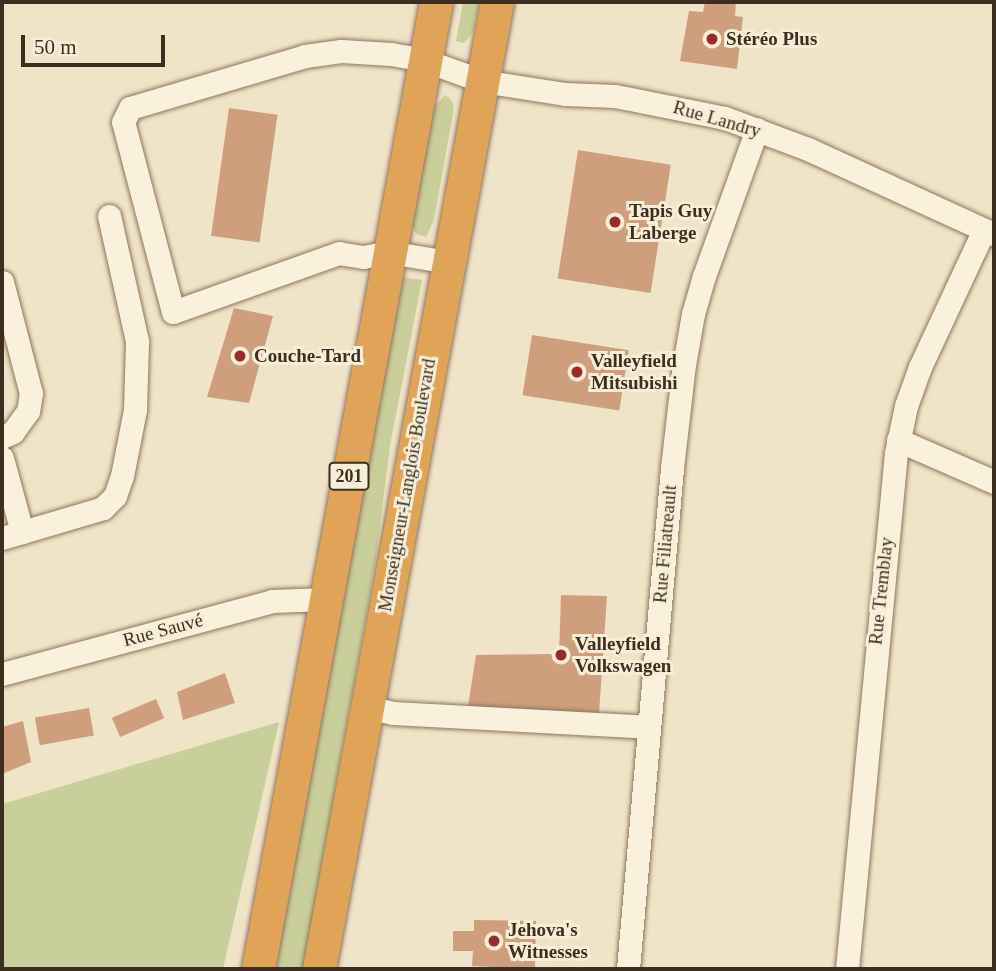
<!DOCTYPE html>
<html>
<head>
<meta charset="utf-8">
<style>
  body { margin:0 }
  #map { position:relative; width:996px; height:971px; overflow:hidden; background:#f0e4c8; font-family:"Times New Roman",serif }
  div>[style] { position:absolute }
  .green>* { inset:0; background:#c9cf9b }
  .building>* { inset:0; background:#cf9f7d; transform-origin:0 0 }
  .roads { filter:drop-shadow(0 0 2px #8d765c) drop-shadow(0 0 2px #8d765c) }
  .minor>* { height:23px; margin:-11.5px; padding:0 11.5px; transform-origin:11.5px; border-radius:11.5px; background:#faf1dc }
  .highway>* { height:33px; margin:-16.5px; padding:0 16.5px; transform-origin:16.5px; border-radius:16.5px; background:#e0a458 }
  .dots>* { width:19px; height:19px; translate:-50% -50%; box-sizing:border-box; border:4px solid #f7eed8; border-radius:50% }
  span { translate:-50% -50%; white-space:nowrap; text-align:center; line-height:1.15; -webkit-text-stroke:6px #f7eed8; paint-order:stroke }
  .shield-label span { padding:2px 5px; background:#f7eed8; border:2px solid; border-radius:5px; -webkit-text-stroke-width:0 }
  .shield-label { font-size:18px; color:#3d2e20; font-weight:700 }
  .poi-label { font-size:19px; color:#3d2e20; font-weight:700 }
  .left { translate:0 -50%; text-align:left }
  .street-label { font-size:19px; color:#3d2e20 }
  .frame { position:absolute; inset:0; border:4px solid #3d2e20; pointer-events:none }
  .scale { position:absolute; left:21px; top:35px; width:144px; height:32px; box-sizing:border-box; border:4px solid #3d2e20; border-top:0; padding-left:9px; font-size:21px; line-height:24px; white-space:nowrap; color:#3d2e20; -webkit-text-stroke:5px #f7eed8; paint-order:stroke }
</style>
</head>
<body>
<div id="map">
  <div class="green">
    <i style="clip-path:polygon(463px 2px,479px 2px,473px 33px,464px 43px,456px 41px)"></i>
    <i style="clip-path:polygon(445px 95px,452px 101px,454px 108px,434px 220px,426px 237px,416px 234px,410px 221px,432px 109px)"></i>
    <i style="clip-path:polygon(403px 277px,422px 280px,390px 446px,376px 558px,303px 969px,273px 969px)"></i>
    <i style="clip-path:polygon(279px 722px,223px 969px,2px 969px,2px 804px)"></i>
  </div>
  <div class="building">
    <i style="clip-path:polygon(705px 2px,736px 2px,735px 16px,743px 17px,737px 69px,680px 61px,689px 11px,703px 12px)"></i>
    <i style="left:229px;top:108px;width:49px;height:129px;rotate:8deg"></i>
    <i style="left:578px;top:150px;width:94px;height:130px;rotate:9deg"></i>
    <i style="clip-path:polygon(234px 308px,273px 316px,249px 403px,207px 397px)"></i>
    <i style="left:532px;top:335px;width:98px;height:61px;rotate:9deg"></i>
    <i style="clip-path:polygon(561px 595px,607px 596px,599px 714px,468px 706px,476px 655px,559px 654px)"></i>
    <i style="clip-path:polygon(225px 673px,235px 703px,183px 720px,177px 692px)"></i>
    <i style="left:156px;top:699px;width:21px;height:48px;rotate:67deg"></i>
    <i style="left:89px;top:708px;width:28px;height:55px;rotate:80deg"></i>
    <i style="clip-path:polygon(23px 721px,31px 762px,2px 774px,2px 727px)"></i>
    <i style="clip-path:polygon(474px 920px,536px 921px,535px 969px,472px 966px,473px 951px,453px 951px,453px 931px,474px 931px)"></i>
  </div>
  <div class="roads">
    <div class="minor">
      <i style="left:448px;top:262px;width:60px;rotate:-170.4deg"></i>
      <i style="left:389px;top:252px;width:26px;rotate:169deg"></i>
      <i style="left:363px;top:257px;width:24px;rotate:-171deg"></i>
      <i style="left:339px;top:253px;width:176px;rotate:160.4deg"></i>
      <i style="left:173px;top:312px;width:196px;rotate:-104.7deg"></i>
      <i style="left:123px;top:122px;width:16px;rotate:-63deg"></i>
      <i style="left:130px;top:108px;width:183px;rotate:-16.5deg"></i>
      <i style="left:305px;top:56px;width:36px;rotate:-8deg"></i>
      <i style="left:341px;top:51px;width:50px;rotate:3.4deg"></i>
      <i style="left:391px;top:54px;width:34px;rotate:10deg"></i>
      <i style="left:424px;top:60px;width:62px;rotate:19.9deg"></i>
      <i style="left:482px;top:81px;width:84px;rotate:8.9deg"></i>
      <i style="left:565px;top:94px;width:50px;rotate:2.3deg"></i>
      <i style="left:615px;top:96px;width:112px;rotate:11.3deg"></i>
      <i style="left:725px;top:118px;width:89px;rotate:20.5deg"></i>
      <i style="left:808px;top:149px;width:205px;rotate:24.6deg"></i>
      <i style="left:2px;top:282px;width:115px;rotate:75.4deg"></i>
      <i style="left:31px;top:393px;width:18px;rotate:99deg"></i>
      <i style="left:28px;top:411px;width:26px;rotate:126deg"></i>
      <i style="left:13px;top:432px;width:12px;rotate:156deg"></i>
      <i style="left:898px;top:440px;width:105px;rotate:23.6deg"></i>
      <i style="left:2px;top:458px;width:77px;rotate:74.9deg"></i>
      <i style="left:2px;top:538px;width:105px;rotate:-16.5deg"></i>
      <i style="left:103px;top:508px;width:17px;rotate:-45deg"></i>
      <i style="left:115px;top:496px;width:21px;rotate:-71deg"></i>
      <i style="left:122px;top:476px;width:67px;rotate:-78.9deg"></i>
      <i style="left:135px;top:410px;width:69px;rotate:-88.3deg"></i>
      <i style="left:137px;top:341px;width:128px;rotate:-102.6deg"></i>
      <i style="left:2px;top:674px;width:280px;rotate:-15.1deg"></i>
      <i style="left:272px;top:601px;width:54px;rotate:-2.1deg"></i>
      <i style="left:367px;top:707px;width:27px;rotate:13deg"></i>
      <i style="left:393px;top:713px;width:255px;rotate:3.1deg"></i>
      <i style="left:628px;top:969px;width:503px;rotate:-84.98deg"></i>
      <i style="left:672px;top:468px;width:104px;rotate:-83.4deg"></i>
      <i style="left:684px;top:365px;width:52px;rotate:-80deg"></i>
      <i style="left:693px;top:314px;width:40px;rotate:-74deg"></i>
      <i style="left:704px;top:276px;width:156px;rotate:-70.2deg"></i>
      <i style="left:847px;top:969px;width:518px;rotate:-84.58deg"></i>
      <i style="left:896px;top:453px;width:48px;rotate:-78deg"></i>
      <i style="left:906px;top:406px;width:41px;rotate:-70.3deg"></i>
      <i style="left:920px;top:367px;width:151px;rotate:-65deg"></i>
    </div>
    <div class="highway">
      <i style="left:258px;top:969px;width:983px;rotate:-79.57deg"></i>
      <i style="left:319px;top:969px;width:983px;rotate:-79.57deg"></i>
    </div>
  </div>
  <div class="dots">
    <i style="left:712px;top:39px;background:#9e2a2b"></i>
    <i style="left:615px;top:222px;background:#9e2a2b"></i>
    <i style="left:240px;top:356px;background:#9e2a2b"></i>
    <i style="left:577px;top:372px;background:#9e2a2b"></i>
    <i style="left:561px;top:655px;background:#9e2a2b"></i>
    <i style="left:494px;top:941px;background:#9e2a2b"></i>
  </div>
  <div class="shield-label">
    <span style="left:349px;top:476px">201</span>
  </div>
  <div class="poi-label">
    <span class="left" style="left:726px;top:39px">Stéréo Plus</span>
    <span class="left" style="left:629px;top:222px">Tapis Guy<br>Laberge</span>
    <span class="left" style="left:254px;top:356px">Couche-Tard</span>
    <span class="left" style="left:591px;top:372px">Valleyfield<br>Mitsubishi</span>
    <span class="left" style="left:575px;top:655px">Valleyfield<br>Volkswagen</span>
    <span class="left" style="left:508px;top:941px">Jehova's<br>Witnesses</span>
  </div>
  <div class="street-label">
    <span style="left:717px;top:119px;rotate:16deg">Rue Landry</span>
    <span style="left:407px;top:485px;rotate:-80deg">Monseigneur-Langlois Boulevard</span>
    <span style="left:665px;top:544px;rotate:-85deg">Rue Filiatreault</span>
    <span style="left:881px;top:591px;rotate:-84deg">Rue Tremblay</span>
    <span style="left:163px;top:630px;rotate:-15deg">Rue Sauvé</span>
  </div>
  <div class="frame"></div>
  <div class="scale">50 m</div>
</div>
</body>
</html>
